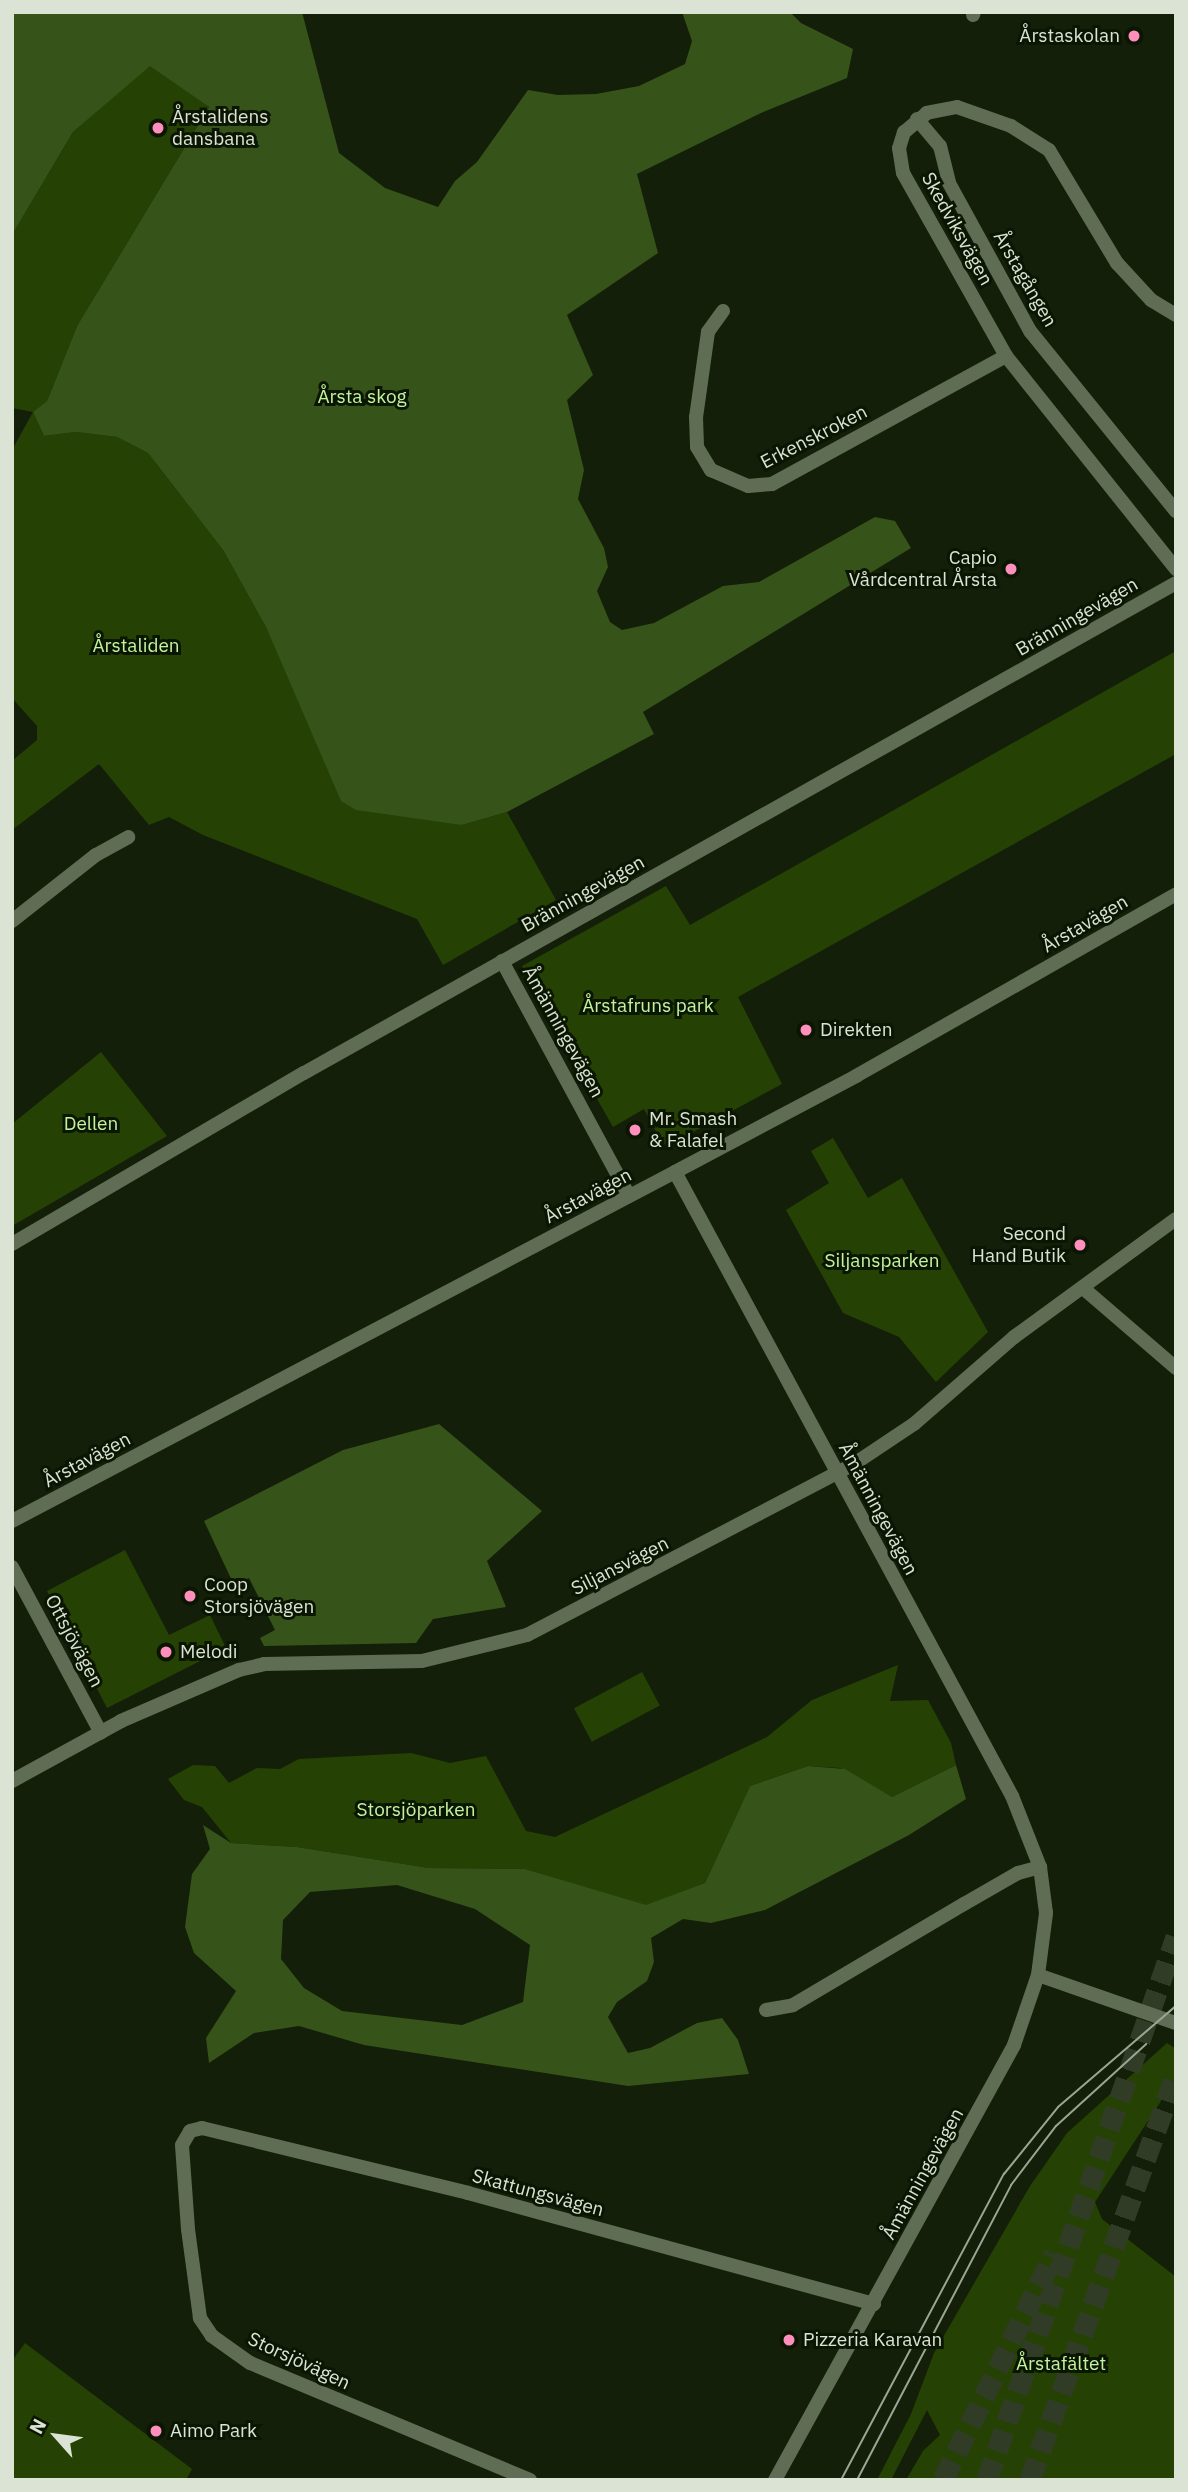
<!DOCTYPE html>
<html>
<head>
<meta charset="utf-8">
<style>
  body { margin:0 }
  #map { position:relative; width:1188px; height:2492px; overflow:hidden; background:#131f08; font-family:"IBM Plex Sans",sans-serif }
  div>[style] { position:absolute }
  .green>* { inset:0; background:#254204; transform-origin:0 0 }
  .forest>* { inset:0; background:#365319 }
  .motorway-tunnel>* { height:21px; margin-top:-10.5px; transform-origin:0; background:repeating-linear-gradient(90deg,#313c27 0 21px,transparent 0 31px) }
  .pedestrian>* { height:14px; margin:-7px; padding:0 7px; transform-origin:7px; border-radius:7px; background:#5e6d54 }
  .minor>* { height:14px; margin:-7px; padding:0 7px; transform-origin:7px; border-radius:7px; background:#5e6d54 }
  .tertiary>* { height:14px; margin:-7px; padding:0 7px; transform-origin:7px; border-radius:7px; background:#5e6d54 }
  .tram>* { height:2px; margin:-1px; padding:0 1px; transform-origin:1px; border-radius:1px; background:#9ba594 }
  .dots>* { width:19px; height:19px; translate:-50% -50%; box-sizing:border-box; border:4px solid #0a1602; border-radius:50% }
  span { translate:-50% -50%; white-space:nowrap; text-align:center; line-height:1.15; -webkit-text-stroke:6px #0a1602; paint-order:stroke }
  .poi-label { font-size:19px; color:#dae3d4 }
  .right { translate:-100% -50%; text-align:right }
  .left { translate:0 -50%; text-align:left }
  .street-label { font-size:19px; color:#dae3d4 }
  .park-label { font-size:19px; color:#c3f39d }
  .frame { position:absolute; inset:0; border:14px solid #dae3d4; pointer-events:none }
  .north { position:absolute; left:21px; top:2401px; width:70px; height:70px; -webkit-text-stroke:5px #0a1602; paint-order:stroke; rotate:298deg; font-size:19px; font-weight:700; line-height:28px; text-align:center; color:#dae3d4 }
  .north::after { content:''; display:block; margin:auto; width:24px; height:32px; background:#dae3d4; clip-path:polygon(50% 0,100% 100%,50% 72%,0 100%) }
</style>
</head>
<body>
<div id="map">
  <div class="green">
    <i style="clip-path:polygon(150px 65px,209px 107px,77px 326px,47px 401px,33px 412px,44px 436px,76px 432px,117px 437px,148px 453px,223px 550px,267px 629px,462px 825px,507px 812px,556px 900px,443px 965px,417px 919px,203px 835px,169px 817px,149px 825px,99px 764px,12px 830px,12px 761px,37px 740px,37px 726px,12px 698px,12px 450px,33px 412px,12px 408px,12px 235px,73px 132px)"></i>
    <i style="clip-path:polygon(1176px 651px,1176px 754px,738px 997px,782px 1084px,669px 1145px,662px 1143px,644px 1109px,613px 1127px,522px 966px,666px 886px,690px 925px)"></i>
    <i style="clip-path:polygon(101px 1052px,167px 1136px,12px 1226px,12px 1124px)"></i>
    <i style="clip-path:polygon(833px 1138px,868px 1198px,902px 1178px,988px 1332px,936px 1382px,899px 1337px,843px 1313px,786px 1210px,829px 1183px,811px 1151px)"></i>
    <i style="clip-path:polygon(125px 1550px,169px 1635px,210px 1615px,226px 1648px,107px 1708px,47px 1591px)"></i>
    <i style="clip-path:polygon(898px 1665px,890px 1701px,928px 1700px,951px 1743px,956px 1765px,892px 1797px,840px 1768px,808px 1766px,750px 1786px,705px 1883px,646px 1906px,525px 1869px,429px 1868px,297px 1847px,231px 1843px,202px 1807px,184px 1800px,168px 1779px,193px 1765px,215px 1766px,229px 1783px,257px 1768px,280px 1769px,299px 1759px,411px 1753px,450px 1763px,486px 1756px,526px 1831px,555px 1837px,767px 1737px,812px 1700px)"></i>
    <i style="left:642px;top:1672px;width:38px;height:77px;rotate:62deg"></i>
    <i style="clip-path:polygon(1167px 2043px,1176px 2049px,1176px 2078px,1095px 2202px,1102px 2219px,1176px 2277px,1176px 2480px,906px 2480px,923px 2451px,940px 2435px,927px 2410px,891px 2480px,877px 2480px,911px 2414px,934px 2353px,1030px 2186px,1067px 2133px)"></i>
    <i style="clip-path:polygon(25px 2343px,192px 2469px,186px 2480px,12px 2480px,12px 2361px)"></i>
  </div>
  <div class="forest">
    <i style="clip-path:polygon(12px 12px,302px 12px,339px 153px,385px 188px,438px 207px,455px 181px,477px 162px,528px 90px,558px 95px,596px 94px,639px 86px,685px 64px,692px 41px,682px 12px,790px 12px,801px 23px,853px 49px,847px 78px,761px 113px,637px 174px,658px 253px,567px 315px,593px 375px,567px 400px,584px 470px,578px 499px,604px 548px,608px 567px,597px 591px,610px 622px,622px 630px,654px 623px,723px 586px,759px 582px,875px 517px,895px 521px,911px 548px,643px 712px,654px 734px,507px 812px,462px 825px,356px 810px,341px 801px,267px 629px,223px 550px,148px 453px,117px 437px,76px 432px,44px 436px,33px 412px,47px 401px,77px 326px,209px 107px,150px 66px,73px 132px,12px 235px)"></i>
    <i style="clip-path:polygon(439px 1424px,542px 1511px,487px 1561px,506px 1607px,433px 1619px,416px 1643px,264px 1646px,260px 1638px,275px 1630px,249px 1578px,234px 1585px,204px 1521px,343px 1450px)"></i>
    <i style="clip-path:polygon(evenodd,956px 1765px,966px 1799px,909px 1835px,765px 1910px,711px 1923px,683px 1919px,651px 1938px,654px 1962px,647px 1981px,617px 2002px,608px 2017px,628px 2053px,650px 2048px,697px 2023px,722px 2018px,738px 2040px,749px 2074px,628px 2086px,364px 2045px,299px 2026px,254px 2033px,209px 2063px,206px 2038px,236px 1991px,194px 1953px,185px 1927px,192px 1874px,210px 1849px,203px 1825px,231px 1843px,297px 1847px,429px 1868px,525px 1869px,646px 1905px,705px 1883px,750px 1786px,808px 1766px,845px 1769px,892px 1797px,956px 1765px,397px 1885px,475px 1909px,530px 1945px,523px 2002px,462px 2025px,342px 2011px,304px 1988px,281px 1959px,283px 1920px,310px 1892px,397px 1885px)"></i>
  </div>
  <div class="motorway-tunnel">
    <i style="left:943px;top:2480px;width:252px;rotate:-63.8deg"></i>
    <i style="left:987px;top:2480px;width:575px;rotate:-70.81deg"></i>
    <i style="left:1030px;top:2480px;width:431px;rotate:-70.2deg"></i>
  </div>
  <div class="pedestrian">
    <i style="left:917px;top:119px;width:35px;rotate:50deg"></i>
    <i style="left:940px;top:146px;width:38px;rotate:76deg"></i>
    <i style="left:949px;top:183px;width:169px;rotate:61.3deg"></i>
    <i style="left:1030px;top:331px;width:232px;rotate:51deg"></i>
    <i style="left:1011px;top:126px;width:45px;rotate:32.3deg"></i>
    <i style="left:1049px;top:150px;width:132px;rotate:59deg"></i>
    <i style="left:1117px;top:263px;width:50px;rotate:47.4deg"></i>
    <i style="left:1151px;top:300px;width:29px;rotate:31deg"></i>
  </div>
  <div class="minor">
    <i style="left:973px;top:15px;width:3px;rotate:-72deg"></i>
    <i style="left:1011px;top:126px;width:57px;rotate:-160.6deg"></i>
    <i style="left:957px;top:107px;width:31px;rotate:169deg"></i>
    <i style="left:927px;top:113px;width:30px;rotate:140deg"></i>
    <i style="left:904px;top:132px;width:17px;rotate:107deg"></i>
    <i style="left:899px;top:148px;width:25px;rotate:81deg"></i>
    <i style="left:903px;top:173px;width:210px;rotate:60.6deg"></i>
    <i style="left:1006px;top:356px;width:273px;rotate:51.4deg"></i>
    <i style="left:723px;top:311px;width:26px;rotate:126deg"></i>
    <i style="left:708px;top:332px;width:86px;rotate:98deg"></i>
    <i style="left:696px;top:417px;width:30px;rotate:88deg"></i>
    <i style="left:697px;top:447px;width:27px;rotate:59deg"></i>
    <i style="left:711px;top:470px;width:40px;rotate:23.4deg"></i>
    <i style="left:748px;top:486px;width:24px;rotate:-5deg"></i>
    <i style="left:772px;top:484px;width:267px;rotate:-28.7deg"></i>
    <i style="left:12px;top:921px;width:107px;rotate:-38.2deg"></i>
    <i style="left:96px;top:855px;width:37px;rotate:-29deg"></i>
    <i style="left:502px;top:961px;width:267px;rotate:61.6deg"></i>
    <i style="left:12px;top:1244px;width:338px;rotate:-30.4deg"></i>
    <i style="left:304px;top:1073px;width:1000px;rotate:-29.33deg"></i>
    <i style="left:1083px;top:1288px;width:123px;rotate:40.7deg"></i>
    <i style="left:12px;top:1521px;width:749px;rotate:-27.76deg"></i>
    <i style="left:12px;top:1567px;width:188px;rotate:61.8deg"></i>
    <i style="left:12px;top:1781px;width:124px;rotate:-28.8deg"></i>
    <i style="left:121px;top:1721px;width:129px;rotate:-23.4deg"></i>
    <i style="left:239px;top:1670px;width:26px;rotate:-13deg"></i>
    <i style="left:264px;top:1664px;width:158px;rotate:-1.1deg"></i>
    <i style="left:422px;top:1661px;width:108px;rotate:-13.9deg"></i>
    <i style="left:527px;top:1635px;width:369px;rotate:-27.6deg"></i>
    <i style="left:854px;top:1464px;width:72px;rotate:-33.7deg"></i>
    <i style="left:914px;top:1424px;width:133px;rotate:-41deg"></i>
    <i style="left:1014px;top:1337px;width:200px;rotate:-36.1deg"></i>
    <i style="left:1038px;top:1975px;width:146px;rotate:19.2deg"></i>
    <i style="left:766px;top:2010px;width:27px;rotate:-10deg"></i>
    <i style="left:793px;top:2005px;width:199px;rotate:-30.6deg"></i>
    <i style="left:964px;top:1904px;width:62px;rotate:-29.9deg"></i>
    <i style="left:1018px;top:1873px;width:23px;rotate:-15deg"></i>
    <i style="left:530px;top:2480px;width:303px;rotate:-157.3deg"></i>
    <i style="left:250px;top:2363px;width:47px;rotate:-144.6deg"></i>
    <i style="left:212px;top:2336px;width:22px;rotate:-124deg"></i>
    <i style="left:200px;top:2318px;width:90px;rotate:-97.7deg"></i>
    <i style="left:188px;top:2229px;width:84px;rotate:-94.1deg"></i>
    <i style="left:182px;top:2145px;width:16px;rotate:-60deg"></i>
    <i style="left:190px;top:2131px;width:12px;rotate:-14deg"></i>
    <i style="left:202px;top:2128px;width:274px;rotate:13.7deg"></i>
    <i style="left:468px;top:2193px;width:421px;rotate:15.3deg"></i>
  </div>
  <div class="tertiary">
    <i style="left:775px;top:2480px;width:496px;rotate:-61.2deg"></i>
    <i style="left:1014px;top:2045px;width:74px;rotate:-71.1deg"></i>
    <i style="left:1038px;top:1975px;width:63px;rotate:-82.6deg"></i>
    <i style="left:1046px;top:1913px;width:46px;rotate:-97.4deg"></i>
    <i style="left:1040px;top:1867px;width:76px;rotate:-111.5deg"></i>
    <i style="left:1012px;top:1796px;width:709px;rotate:-118.37deg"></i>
    <i style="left:675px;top:1172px;width:205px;rotate:-27.9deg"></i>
    <i style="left:856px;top:1076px;width:368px;rotate:-29.6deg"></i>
  </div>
  <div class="tram">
    <i style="left:841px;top:2480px;width:347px;rotate:-62deg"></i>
    <i style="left:1004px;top:2174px;width:86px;rotate:-51.1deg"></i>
    <i style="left:1058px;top:2107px;width:155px;rotate:-40.6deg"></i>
    <i style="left:857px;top:2480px;width:333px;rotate:-62.4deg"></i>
    <i style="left:1011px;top:2185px;width:74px;rotate:-52.7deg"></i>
    <i style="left:1056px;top:2126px;width:122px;rotate:-42.3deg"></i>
  </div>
  <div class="dots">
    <i style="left:1134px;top:36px;background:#fe8ebc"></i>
    <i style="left:158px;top:128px;background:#fe8ebc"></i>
    <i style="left:1011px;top:569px;background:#fe8ebc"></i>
    <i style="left:806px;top:1030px;background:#fe8ebc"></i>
    <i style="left:635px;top:1130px;background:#fe8ebc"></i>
    <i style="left:1080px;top:1245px;background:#fe8ebc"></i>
    <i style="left:190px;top:1596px;background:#fe8ebc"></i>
    <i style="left:166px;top:1652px;background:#fe8ebc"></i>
    <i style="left:789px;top:2340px;background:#fe8ebc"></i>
    <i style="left:156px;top:2431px;background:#fe8ebc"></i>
  </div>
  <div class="poi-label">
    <span class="right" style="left:1120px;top:36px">Årstaskolan</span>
    <span class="left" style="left:172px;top:128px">Årstalidens<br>dansbana</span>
    <span class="right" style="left:997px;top:569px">Capio<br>Vårdcentral Årsta</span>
    <span class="left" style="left:820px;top:1030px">Direkten</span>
    <span class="left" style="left:649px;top:1130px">Mr. Smash<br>&amp; Falafel</span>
    <span class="right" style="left:1066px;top:1245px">Second<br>Hand Butik</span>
    <span class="left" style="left:204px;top:1596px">Coop<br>Storsjövägen</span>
    <span class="left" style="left:180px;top:1652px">Melodi</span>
    <span class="left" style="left:803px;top:2340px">Pizzeria Karavan</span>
    <span class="left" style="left:170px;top:2431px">Aimo Park</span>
  </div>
  <div class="street-label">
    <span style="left:957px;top:229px;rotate:61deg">Skedviksvägen</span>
    <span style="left:1025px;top:279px;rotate:60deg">Årstagången</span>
    <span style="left:814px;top:437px;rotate:-27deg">Erkenskroken</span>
    <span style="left:1077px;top:617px;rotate:-30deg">Bränningevägen</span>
    <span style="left:583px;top:894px;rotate:-29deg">Bränningevägen</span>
    <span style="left:1085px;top:924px;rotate:-30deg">Årstavägen</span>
    <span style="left:563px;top:1032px;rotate:61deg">Åmänningevägen</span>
    <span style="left:588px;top:1196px;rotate:-28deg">Årstavägen</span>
    <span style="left:87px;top:1460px;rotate:-28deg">Årstavägen</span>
    <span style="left:878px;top:1509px;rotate:62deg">Åmänningevägen</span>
    <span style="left:620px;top:1566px;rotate:-27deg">Siljansvägen</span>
    <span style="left:74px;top:1641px;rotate:62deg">Ottsjövägen</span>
    <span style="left:923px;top:2174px;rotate:-61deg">Åmänningevägen</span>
    <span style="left:538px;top:2193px;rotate:15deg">Skattungsvägen</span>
    <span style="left:299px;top:2361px;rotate:25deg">Storsjövägen</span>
  </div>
  <div class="park-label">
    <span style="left:362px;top:397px">Årsta skog</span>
    <span style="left:136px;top:646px">Årstaliden</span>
    <span style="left:648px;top:1006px">Årstafruns park</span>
    <span style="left:91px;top:1124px">Dellen</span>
    <span style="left:882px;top:1261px">Siljansparken</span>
    <span style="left:416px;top:1810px">Storsjöparken</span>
    <span style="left:1061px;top:2364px">Årstafältet</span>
  </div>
  <div class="frame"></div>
  <div class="north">N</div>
</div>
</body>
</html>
